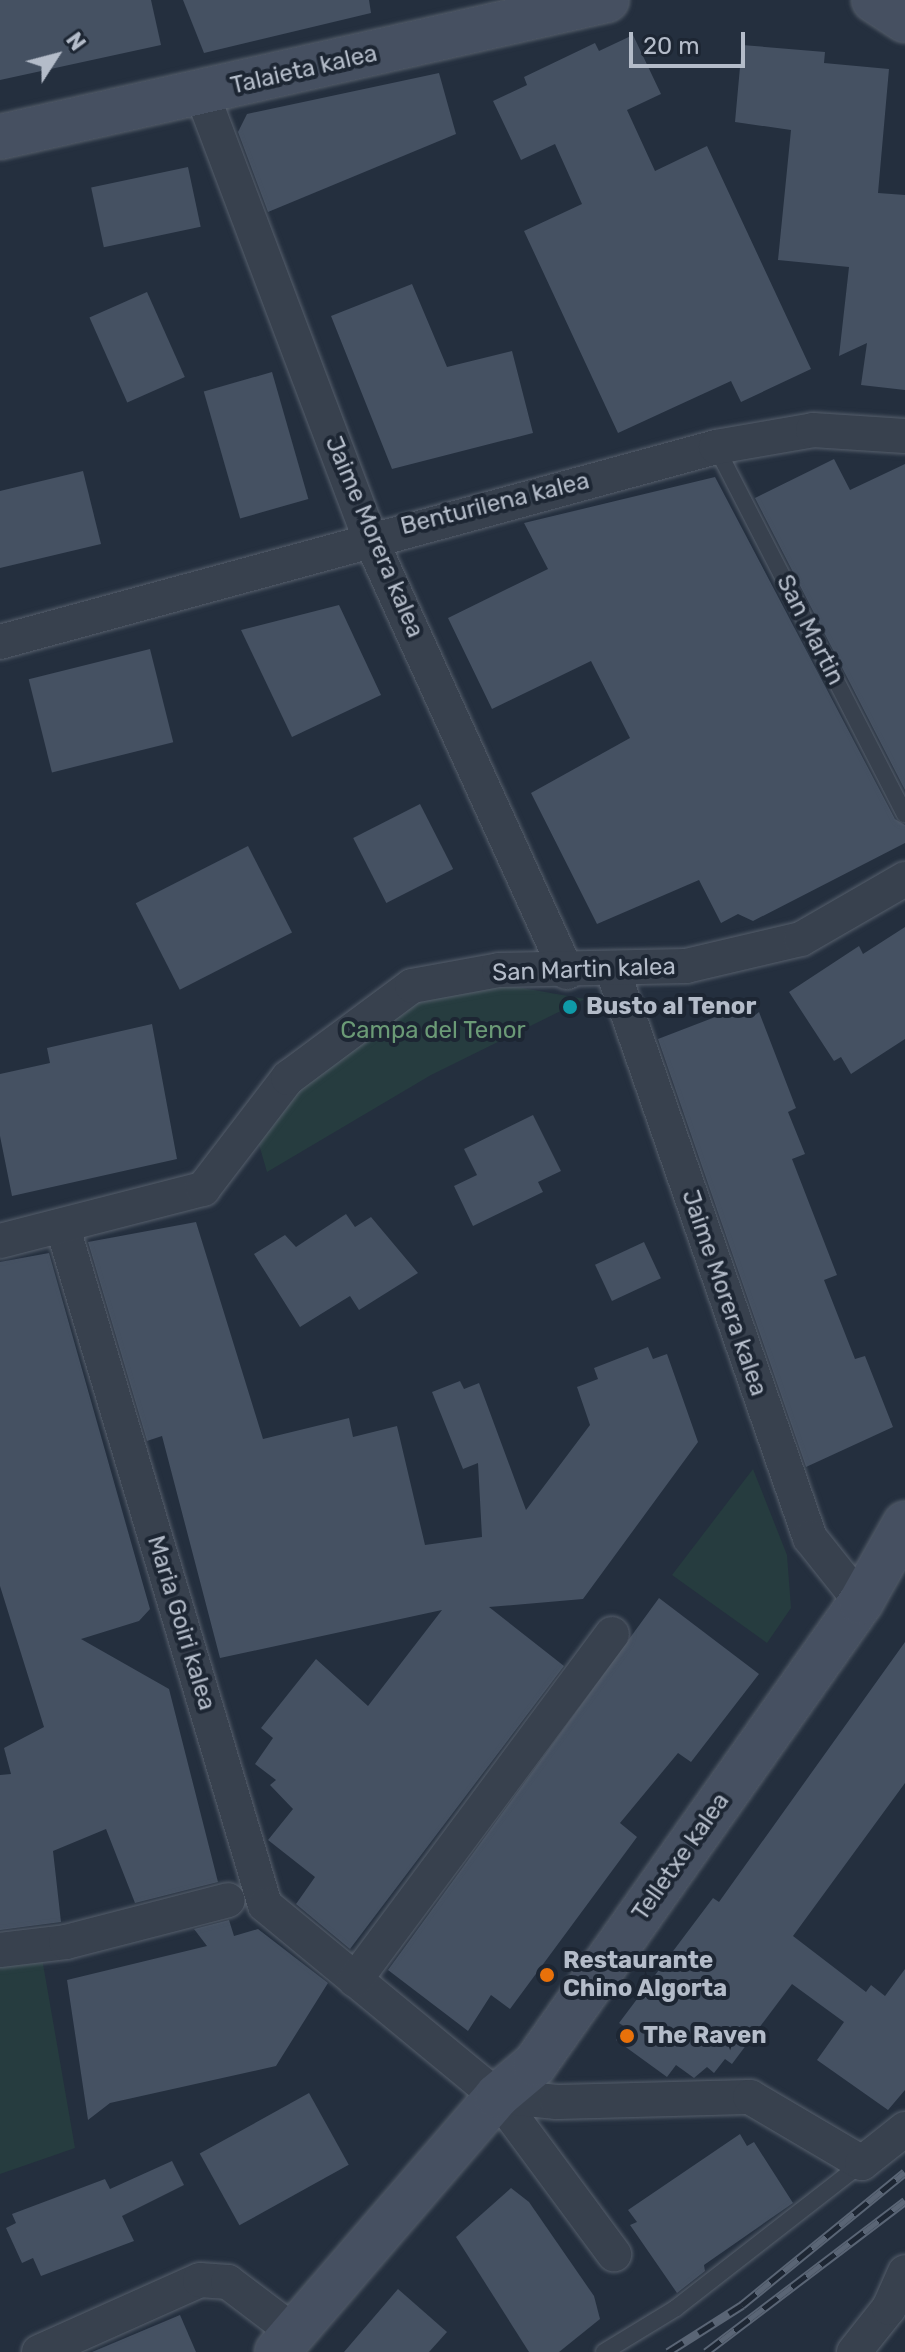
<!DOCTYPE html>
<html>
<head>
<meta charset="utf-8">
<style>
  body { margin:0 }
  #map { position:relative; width:905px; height:2352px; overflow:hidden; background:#242f3e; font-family:Rubik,sans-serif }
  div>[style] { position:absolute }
  .green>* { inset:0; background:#263c3f }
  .building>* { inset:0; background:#455162; transform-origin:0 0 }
  .roads { filter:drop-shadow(0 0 2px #565f6c) drop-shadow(0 0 2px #565f6c) }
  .lane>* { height:16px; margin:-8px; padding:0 8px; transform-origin:8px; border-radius:8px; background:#38414e }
  .street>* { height:34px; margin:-17px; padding:0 17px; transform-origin:17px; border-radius:17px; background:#38414e }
  .secondary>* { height:44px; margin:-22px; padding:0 22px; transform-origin:22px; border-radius:22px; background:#465061 }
  .rail>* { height:9px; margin-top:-4.5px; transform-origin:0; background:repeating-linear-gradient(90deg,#1d2633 0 18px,#5a6575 0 36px); box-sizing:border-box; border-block:2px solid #5a6575 }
  .dots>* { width:22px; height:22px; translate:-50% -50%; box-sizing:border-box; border:4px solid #1d2633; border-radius:50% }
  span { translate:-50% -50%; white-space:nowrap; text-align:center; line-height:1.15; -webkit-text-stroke:8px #1d2633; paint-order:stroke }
  .street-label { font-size:24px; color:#b4bcc9 }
  .poi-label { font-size:24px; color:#b4bcc9; font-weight:700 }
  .left { translate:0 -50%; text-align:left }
  .park-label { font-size:24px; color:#6b9a76 }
  .north { position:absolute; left:16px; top:16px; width:80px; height:80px; -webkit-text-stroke:6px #1d2633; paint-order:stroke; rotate:54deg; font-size:22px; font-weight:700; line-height:32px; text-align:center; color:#b4bcc9 }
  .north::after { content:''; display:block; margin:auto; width:28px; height:36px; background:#b4bcc9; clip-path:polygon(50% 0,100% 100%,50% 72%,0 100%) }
  .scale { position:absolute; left:629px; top:32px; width:116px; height:36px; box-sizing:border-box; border:4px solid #b4bcc9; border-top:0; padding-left:10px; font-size:24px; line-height:28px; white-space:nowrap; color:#b4bcc9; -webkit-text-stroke:6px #1d2633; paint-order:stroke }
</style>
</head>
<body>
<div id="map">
  <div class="green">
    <i style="clip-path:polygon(499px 984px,585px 999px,431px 1075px,267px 1172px,258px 1141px,304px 1084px,416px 995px)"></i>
    <i style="clip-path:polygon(753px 1469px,787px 1555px,791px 1608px,767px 1643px,672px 1575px)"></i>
    <i style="clip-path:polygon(42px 1958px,75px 2148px,0 2174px,0 1963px)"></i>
  </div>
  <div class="building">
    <i style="clip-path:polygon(0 0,151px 0,161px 45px,0 80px)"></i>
    <i style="clip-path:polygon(183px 0,369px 0,371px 13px,204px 53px)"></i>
    <i style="clip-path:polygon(633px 35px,661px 94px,627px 110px,655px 171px,707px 146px,811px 369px,741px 402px,731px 381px,618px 433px,524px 231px,582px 204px,555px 144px,521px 160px,493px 101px,527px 85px,524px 77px,595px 43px,599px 51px)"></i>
    <i style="clip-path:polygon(742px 45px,825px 52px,824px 63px,889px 69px,878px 193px,905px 195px,905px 390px,861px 385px,867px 343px,839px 356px,849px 267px,778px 260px,791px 130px,735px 122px)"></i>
    <i style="clip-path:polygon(439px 73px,456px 134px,268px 212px,238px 132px,247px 114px)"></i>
    <i style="left:188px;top:167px;width:61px;height:99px;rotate:78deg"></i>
    <i style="clip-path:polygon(412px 284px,447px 367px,512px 351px,533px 433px,392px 469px,331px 316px)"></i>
    <i style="left:147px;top:292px;width:93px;height:63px;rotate:66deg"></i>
    <i style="left:272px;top:372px;width:132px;height:71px;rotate:74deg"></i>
    <i style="clip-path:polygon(834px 459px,850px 490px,905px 464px,905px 790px,755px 498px)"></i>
    <i style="clip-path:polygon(83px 471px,101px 544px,0 568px,0 491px)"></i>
    <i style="clip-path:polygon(715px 477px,895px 819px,905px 825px,905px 843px,753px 921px,738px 914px,721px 923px,699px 880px,597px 924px,531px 793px,630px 738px,591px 661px,492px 709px,448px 618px,548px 569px,524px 523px)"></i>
    <i style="clip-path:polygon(339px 605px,381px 695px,292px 737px,241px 630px)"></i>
    <i style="left:150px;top:649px;width:96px;height:125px;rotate:76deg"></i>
    <i style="left:420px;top:804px;width:73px;height:75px;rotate:63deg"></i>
    <i style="left:248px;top:846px;width:97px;height:126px;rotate:63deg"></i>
    <i style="clip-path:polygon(905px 927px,905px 1039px,851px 1074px,841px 1057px,834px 1061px,789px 992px,859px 946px,863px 954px)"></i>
    <i style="clip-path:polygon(749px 1004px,754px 1016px,759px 1012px,796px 1108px,788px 1112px,805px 1154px,792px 1159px,837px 1275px,824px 1280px,855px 1359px,865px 1356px,893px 1427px,806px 1467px,658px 1039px)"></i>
    <i style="clip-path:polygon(152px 1024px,177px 1159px,12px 1196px,0 1136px,0 1074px,50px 1063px,47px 1048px)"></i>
    <i style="clip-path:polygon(533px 1115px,561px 1171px,538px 1182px,543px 1192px,473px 1226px,454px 1186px,477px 1175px,464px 1149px)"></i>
    <i style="clip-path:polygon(346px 1214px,355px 1227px,371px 1217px,418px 1273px,359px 1310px,350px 1296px,300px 1327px,254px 1254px,285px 1235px,296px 1247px)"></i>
    <i style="clip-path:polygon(196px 1222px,263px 1439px,349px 1418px,353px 1437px,397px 1426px,425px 1545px,482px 1537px,478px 1463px,463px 1469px,432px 1392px,460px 1381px,464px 1389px,479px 1383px,526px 1510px,590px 1425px,577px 1387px,598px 1379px,594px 1368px,648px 1347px,653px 1359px,667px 1354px,698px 1442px,583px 1599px,489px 1607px,564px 1666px,350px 1949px,296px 1904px,315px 1877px,268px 1840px,293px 1809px,270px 1785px,276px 1780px,255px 1764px,273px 1738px,261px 1728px,316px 1659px,368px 1706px,442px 1610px,220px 1658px,162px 1436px,147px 1441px,88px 1242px)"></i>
    <i style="left:644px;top:1242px;width:40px;height:54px;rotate:65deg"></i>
    <i style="clip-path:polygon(49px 1253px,150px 1609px,139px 1621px,81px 1639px,169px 1689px,218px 1882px,135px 1903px,106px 1829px,53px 1851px,61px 1922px,0 1930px,0 1775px,11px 1774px,4px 1748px,44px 1727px,0 1586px,0 1262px)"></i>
    <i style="clip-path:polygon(659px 1598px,759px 1674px,691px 1762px,678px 1753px,620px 1823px,637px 1837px,510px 2009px,491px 1995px,468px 2031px,388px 1970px)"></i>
    <i style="clip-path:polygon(905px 1642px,905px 1783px,793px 1936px,866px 1992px,871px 1985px,885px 1996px,905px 1969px,905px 2090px,888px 2110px,817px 2060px,844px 2022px,792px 1984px,732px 2064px,725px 2059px,714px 2073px,707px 2067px,694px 2078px,676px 2065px,667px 2077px,616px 2040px,625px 2027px,619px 2023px,713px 1898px,719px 1902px)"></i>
    <i style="clip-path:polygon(229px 1920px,234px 1936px,258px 1929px,328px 1983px,276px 2066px,110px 2103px,88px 2120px,67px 1980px,207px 1946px,194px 1929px)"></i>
    <i style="left:309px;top:2093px;width:82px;height:125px;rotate:61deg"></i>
    <i style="clip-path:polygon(740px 2134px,747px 2146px,754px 2142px,793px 2203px,704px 2265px,705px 2271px,677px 2293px,630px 2225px,637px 2222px,628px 2210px)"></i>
    <i style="clip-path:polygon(172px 2161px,184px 2185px,122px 2216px,134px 2241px,41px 2276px,33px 2258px,22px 2263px,6px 2228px,16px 2223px,12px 2214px,105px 2179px,110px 2189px)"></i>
    <i style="clip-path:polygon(511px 2188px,529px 2202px,594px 2296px,600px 2319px,559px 2352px,529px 2352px,456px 2237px)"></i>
    <i style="clip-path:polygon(398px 2289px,447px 2332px,429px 2352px,344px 2352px)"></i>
    <i style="clip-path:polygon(180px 2315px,196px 2352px,92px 2352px)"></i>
  </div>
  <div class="roads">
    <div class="lane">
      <i style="left:716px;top:447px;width:413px;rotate:62.8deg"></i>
      <i style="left:604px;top:2352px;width:84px;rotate:-31.4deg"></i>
      <i style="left:676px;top:2308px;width:236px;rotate:-37.9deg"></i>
    </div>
    <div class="street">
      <i style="left:202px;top:94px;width:472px;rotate:69.3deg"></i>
      <i style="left:369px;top:536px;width:479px;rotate:65.6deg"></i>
      <i style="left:0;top:642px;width:742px;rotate:-15.23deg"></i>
      <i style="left:716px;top:447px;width:98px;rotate:-9.9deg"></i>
      <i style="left:813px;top:430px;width:92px;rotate:3.7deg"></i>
      <i style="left:613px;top:971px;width:600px;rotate:70.84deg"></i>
      <i style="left:810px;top:1538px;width:82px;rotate:51.4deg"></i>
      <i style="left:63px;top:1228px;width:706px;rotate:73.39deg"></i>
      <i style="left:265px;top:1905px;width:301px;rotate:39.5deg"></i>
      <i style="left:497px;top:2096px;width:197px;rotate:53.5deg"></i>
      <i style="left:0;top:1241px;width:210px;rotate:-14.4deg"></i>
      <i style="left:203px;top:1189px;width:140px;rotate:-52.6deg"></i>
      <i style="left:288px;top:1078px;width:154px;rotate:-36.6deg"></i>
      <i style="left:412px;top:986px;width:88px;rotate:-10.4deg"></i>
      <i style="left:499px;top:970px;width:187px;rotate:-1.2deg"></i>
      <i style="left:686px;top:966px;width:118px;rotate:-13.2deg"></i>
      <i style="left:801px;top:939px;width:120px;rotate:-30deg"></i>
      <i style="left:0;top:1950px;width:66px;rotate:-6.9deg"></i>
      <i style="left:66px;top:1942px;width:167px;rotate:-14.5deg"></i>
      <i style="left:355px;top:1980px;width:431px;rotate:-53.4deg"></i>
      <i style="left:497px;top:2096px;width:60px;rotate:5.7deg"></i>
      <i style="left:557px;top:2102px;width:193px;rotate:-1.5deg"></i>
      <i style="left:750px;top:2097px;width:130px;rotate:30.5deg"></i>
      <i style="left:862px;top:2163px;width:55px;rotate:-38.3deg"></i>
      <i style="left:39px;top:2352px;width:176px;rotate:-24.1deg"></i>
      <i style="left:200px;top:2280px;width:28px;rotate:4deg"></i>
      <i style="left:228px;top:2282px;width:83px;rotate:37.1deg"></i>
      <i style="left:854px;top:2352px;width:56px;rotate:-51.5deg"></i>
      <i style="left:889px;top:2308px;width:39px;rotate:-66deg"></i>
    </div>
    <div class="secondary">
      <i style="left:874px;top:0;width:37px;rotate:33deg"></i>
      <i style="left:0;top:137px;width:622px;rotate:-12.72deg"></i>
      <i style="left:277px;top:2352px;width:338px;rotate:-49.3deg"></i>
      <i style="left:497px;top:2096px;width:50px;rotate:-40.1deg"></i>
      <i style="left:535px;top:2064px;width:565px;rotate:-54.79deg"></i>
      <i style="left:861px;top:1602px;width:90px;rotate:-60.6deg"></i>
    </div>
  </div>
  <div class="rail">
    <i style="left:668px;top:2352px;width:88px;rotate:-32.4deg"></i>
    <i style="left:742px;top:2305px;width:210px;rotate:-39.2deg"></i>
    <i style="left:706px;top:2352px;width:250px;rotate:-37.2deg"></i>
  </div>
  <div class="dots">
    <i style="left:570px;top:1007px;background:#0f9aa8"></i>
    <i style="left:547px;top:1975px;background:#e8710a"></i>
    <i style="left:627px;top:2036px;background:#e8710a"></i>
  </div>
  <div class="street-label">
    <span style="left:304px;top:70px;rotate:-13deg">Talaieta kalea</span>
    <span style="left:495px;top:504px;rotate:-14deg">Benturilena kalea</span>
    <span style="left:374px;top:537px;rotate:67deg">Jaime Morera kalea</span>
    <span style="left:810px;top:630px;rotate:63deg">San Martin</span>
    <span style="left:584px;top:970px;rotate:-2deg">San Martin kalea</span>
    <span style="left:724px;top:1293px;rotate:71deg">Jaime Morera kalea</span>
    <span style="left:181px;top:1623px;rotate:73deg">Maria Goiri kalea</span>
    <span style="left:681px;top:1857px;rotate:-55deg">Telletxe kalea</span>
  </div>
  <div class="poi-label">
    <span class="left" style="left:586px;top:1007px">Busto al Tenor</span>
    <span class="left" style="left:563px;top:1975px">Restaurante<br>Chino Algorta</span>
    <span class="left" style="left:643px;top:2036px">The Raven</span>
  </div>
  <div class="park-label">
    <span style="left:433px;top:1031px">Campa del Tenor</span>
  </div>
  <div class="north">N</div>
  <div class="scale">20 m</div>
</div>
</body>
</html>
